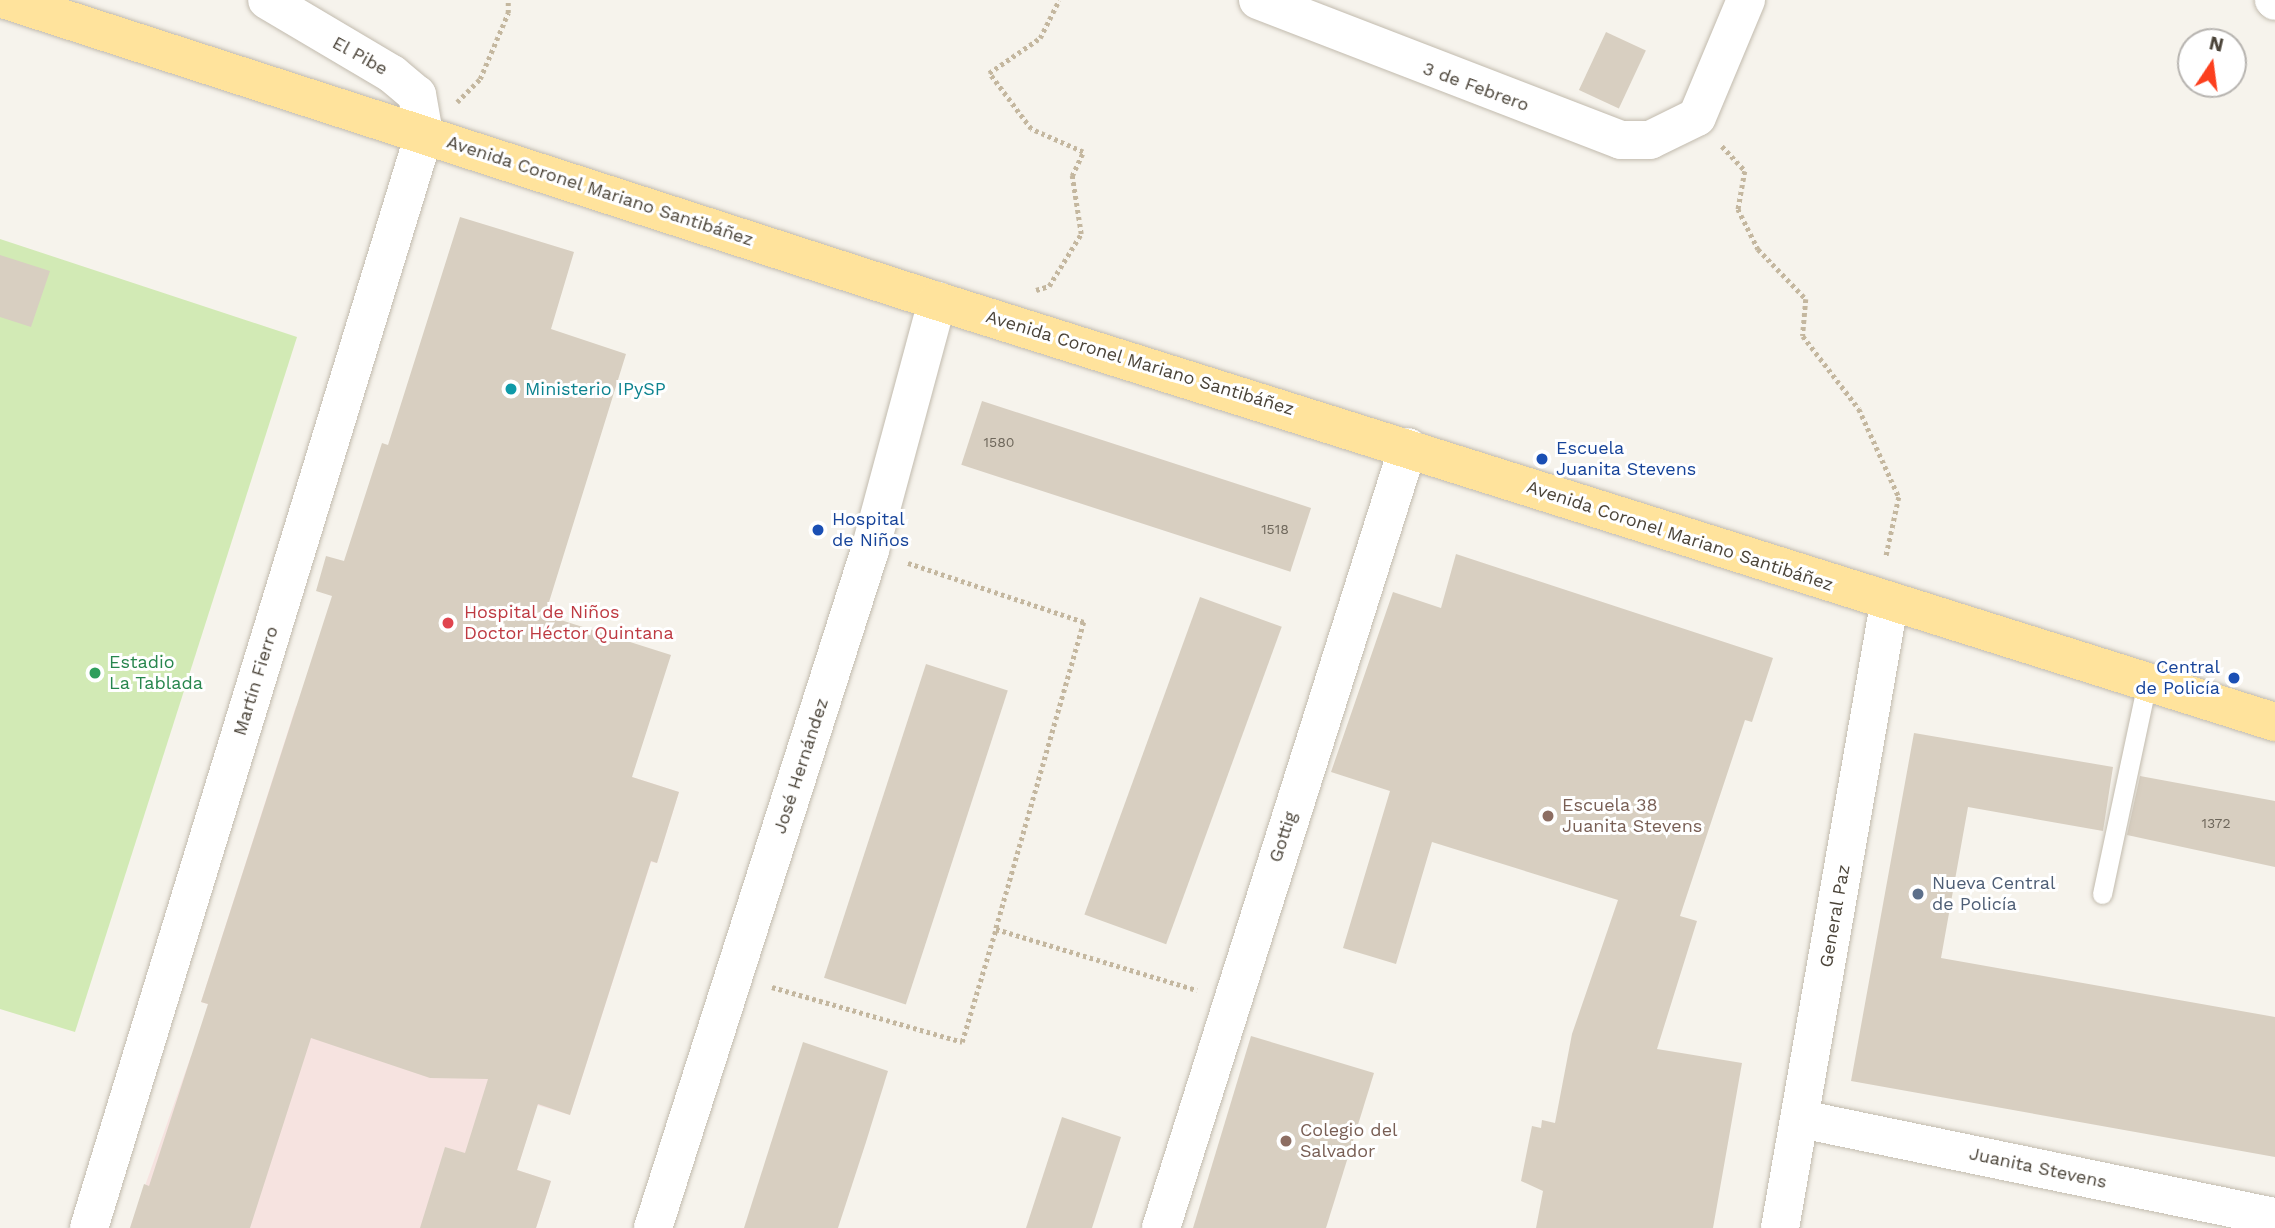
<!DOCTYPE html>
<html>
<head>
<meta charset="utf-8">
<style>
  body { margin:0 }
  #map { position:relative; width:2275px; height:1228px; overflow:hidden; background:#f6f3ec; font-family:"Work Sans",sans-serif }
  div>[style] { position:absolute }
  .medical>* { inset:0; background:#f6e3e0 }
  .green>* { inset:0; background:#d2eab5 }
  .building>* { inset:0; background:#d8cfc1; transform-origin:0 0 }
  .path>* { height:4.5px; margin-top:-2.25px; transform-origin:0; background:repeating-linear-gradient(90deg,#c4b79f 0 3.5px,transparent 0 7px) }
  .roads { filter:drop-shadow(0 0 2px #c2bbae) drop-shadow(0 0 2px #c2bbae) }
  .lane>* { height:19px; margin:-9.5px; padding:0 9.5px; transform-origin:9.5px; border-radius:9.5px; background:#fff }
  .street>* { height:38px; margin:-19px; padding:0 19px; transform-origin:19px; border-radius:19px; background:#fff }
  .primary>* { height:38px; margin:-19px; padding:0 19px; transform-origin:19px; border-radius:19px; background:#ffe39c }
  .dots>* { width:19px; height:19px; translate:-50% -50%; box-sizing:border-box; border:4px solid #fff; border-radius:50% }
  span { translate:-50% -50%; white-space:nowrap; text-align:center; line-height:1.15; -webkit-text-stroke:6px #fff; paint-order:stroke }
  .number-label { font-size:14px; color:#6e675b }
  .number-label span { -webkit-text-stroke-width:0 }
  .street-label { font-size:18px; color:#4b4439 }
  .culture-label { font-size:18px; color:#0d838f }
  .left { translate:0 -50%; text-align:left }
  .transit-label { font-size:18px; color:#164399 }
  .right { translate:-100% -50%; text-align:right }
  .health-label { font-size:18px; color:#be3a42 }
  .leisure-label { font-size:18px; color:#27864d }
  .education-label { font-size:18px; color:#785e54 }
  .service-label { font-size:18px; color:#4e5e75 }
  .north { position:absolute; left:2177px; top:28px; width:70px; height:70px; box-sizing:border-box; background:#fff; border:2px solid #b7b4b0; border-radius:50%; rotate:13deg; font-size:19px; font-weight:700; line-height:28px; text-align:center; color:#4b4439 }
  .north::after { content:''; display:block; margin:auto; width:24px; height:32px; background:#fc3f1d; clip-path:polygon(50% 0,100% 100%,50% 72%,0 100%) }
</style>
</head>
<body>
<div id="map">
  <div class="medical">
    <i style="clip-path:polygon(344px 685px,679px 792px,657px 863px,651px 862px,570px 1115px,537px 1105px,517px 1170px,551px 1181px,536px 1228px,130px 1228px,191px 1056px,229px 1068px,246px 1017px,201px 1002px,296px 706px,334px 718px)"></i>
  </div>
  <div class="green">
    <i style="clip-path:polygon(0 239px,297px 337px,75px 1032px,0 1009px)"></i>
  </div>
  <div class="building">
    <i style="left:1606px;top:32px;width:44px;height:64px;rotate:25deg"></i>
    <i style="clip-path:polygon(460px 217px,574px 252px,551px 329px,626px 354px,545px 615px,671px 655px,632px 777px,679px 792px,657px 863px,651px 861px,570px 1115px,538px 1104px,517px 1170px,551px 1181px,536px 1228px,420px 1228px,445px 1147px,465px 1153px,488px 1079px,430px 1078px,311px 1038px,250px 1228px,130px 1228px,144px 1184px,149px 1186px,208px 1004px,201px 1002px,332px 596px,316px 591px,326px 556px,344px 561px,382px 443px,388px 445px)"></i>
    <i style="clip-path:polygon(0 255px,50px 271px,31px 327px,0 317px)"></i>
    <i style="left:982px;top:401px;width:346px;height:67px;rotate:18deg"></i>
    <i style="clip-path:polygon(1456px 554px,1773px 658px,1752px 722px,1745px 720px,1680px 916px,1697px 921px,1657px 1049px,1742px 1063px,1713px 1228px,1536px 1228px,1543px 1191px,1521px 1181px,1532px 1126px,1541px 1128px,1542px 1120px,1555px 1123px,1572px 1034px,1618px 900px,1432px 842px,1396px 964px,1343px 948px,1390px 791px,1331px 772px,1393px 592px,1441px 608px)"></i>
    <i style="left:1200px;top:597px;width:87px;height:338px;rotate:20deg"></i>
    <i style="left:926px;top:664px;width:86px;height:330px;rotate:18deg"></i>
    <i style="clip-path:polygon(1914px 733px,2113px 767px,2103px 831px,1968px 807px,1941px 958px,2275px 1017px,2275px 1157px,1851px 1081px)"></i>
    <i style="clip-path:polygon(2140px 776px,2275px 801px,2275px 867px,2127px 835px)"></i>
    <i style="clip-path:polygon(1251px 1036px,1374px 1073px,1326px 1228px,1193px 1228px)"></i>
    <i style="clip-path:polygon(803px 1042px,888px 1071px,866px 1142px,838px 1228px,744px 1228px)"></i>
    <i style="clip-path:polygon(1062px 1117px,1121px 1137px,1092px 1228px,1026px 1228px)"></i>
  </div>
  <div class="path">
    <i style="left:457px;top:102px;width:33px;rotate:-45deg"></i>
    <i style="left:480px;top:79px;width:72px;rotate:-67deg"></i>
    <i style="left:508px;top:13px;width:13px;rotate:-90deg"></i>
    <i style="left:1722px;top:146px;width:34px;rotate:47deg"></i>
    <i style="left:1745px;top:171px;width:39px;rotate:100deg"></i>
    <i style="left:1738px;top:209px;width:45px;rotate:63.4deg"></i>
    <i style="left:1758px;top:249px;width:69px;rotate:46.2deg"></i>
    <i style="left:1806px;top:299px;width:37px;rotate:95deg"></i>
    <i style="left:1803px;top:336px;width:92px;rotate:52.5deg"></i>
    <i style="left:1859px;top:409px;width:97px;rotate:65.6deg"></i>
    <i style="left:1899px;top:497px;width:61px;rotate:102.2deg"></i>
    <i style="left:1036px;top:290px;width:14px;rotate:-17deg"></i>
    <i style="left:1049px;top:286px;width:61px;rotate:-58.4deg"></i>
    <i style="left:1081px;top:234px;width:59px;rotate:-98.8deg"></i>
    <i style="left:1072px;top:176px;width:26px;rotate:-65deg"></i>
    <i style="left:1083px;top:152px;width:57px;rotate:-156.1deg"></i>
    <i style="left:1031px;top:129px;width:70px;rotate:-126.9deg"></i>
    <i style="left:989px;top:73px;width:62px;rotate:-34.5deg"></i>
    <i style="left:1040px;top:38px;width:42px;rotate:-63.4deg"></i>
    <i style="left:908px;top:563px;width:186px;rotate:18.5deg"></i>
    <i style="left:1084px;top:622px;width:319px;rotate:106deg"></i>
    <i style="left:772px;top:987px;width:198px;rotate:16.1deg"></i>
    <i style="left:962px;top:1042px;width:118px;rotate:-73.3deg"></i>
    <i style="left:996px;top:929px;width:210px;rotate:16.9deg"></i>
  </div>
  <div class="roads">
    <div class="lane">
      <i style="left:2102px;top:894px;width:217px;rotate:-78deg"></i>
    </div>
    <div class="street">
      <i style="left:1258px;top:0;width:389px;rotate:21.1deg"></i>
      <i style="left:1621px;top:140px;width:29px"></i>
      <i style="left:1650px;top:140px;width:52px;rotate:-26.1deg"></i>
      <i style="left:1697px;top:117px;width:127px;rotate:-67.3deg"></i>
      <i style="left:2274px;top:0;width:1px;rotate:45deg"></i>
      <i style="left:1801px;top:1119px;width:484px;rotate:11.7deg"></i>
      <i style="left:89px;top:1228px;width:1144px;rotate:-72.97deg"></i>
      <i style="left:424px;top:134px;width:40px;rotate:-100deg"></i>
      <i style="left:417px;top:95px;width:33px;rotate:-140deg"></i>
      <i style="left:392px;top:74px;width:145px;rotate:-149.4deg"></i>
      <i style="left:653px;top:1228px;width:712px;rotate:-72.25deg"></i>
      <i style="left:870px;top:550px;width:258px;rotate:-74.9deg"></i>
      <i style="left:1161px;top:1228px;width:819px;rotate:-72.45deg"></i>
      <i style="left:1780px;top:1228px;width:633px;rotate:-80.09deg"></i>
    </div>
    <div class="primary">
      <i style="left:6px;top:0;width:978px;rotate:17.92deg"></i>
      <i style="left:937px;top:301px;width:1403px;rotate:17.47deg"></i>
    </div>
  </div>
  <div class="dots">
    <i style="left:511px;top:389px;background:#0f9aa8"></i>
    <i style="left:1542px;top:459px;background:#1a4fb4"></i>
    <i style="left:818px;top:530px;background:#1a4fb4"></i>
    <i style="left:448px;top:623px;background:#e0444e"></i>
    <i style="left:95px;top:673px;background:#2e9e5b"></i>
    <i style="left:2234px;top:678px;background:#1a4fb4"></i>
    <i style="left:1548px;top:816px;background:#8d6e63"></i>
    <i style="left:1918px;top:894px;background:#5c6f8a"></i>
    <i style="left:1286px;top:1141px;background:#8d6e63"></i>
  </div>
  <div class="number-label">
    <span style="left:999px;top:442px">1580</span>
    <span style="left:1275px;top:529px">1518</span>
    <span style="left:2216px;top:823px">1372</span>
  </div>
  <div class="street-label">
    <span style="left:360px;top:56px;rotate:29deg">El Pibe</span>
    <span style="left:1476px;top:87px;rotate:20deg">3 de Febrero</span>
    <span style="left:600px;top:191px;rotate:18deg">Avenida Coronel Mariano Santibáñez</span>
    <span style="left:1140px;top:363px;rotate:17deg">Avenida Coronel Mariano Santibáñez</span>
    <span style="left:1680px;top:536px;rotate:18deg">Avenida Coronel Mariano Santibáñez</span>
    <span style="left:256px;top:681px;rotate:-73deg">Martín Fierro</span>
    <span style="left:801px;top:766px;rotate:-72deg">José Hernández</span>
    <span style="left:1283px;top:837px;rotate:-72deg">Gottig</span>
    <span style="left:1835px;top:916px;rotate:-80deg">General Paz</span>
    <span style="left:2038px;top:1168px;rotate:12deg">Juanita Stevens</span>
  </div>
  <div class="culture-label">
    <span class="left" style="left:525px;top:389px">Ministerio IPySP</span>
  </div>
  <div class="transit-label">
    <span class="left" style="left:1556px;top:459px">Escuela<br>Juanita Stevens</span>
    <span class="left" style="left:832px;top:530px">Hospital<br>de Niños</span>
    <span class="right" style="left:2220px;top:678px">Central<br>de Policía</span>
  </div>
  <div class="health-label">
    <span class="left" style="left:464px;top:623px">Hospital de Niños<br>Doctor Héctor Quintana</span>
  </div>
  <div class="leisure-label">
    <span class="left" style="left:109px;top:673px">Estadio<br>La Tablada</span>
  </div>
  <div class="education-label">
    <span class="left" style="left:1562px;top:816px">Escuela 38<br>Juanita Stevens</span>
    <span class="left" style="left:1300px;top:1141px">Colegio del<br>Salvador</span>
  </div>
  <div class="service-label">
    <span class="left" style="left:1932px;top:894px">Nueva Central<br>de Policía</span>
  </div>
  <div class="north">N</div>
</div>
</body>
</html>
